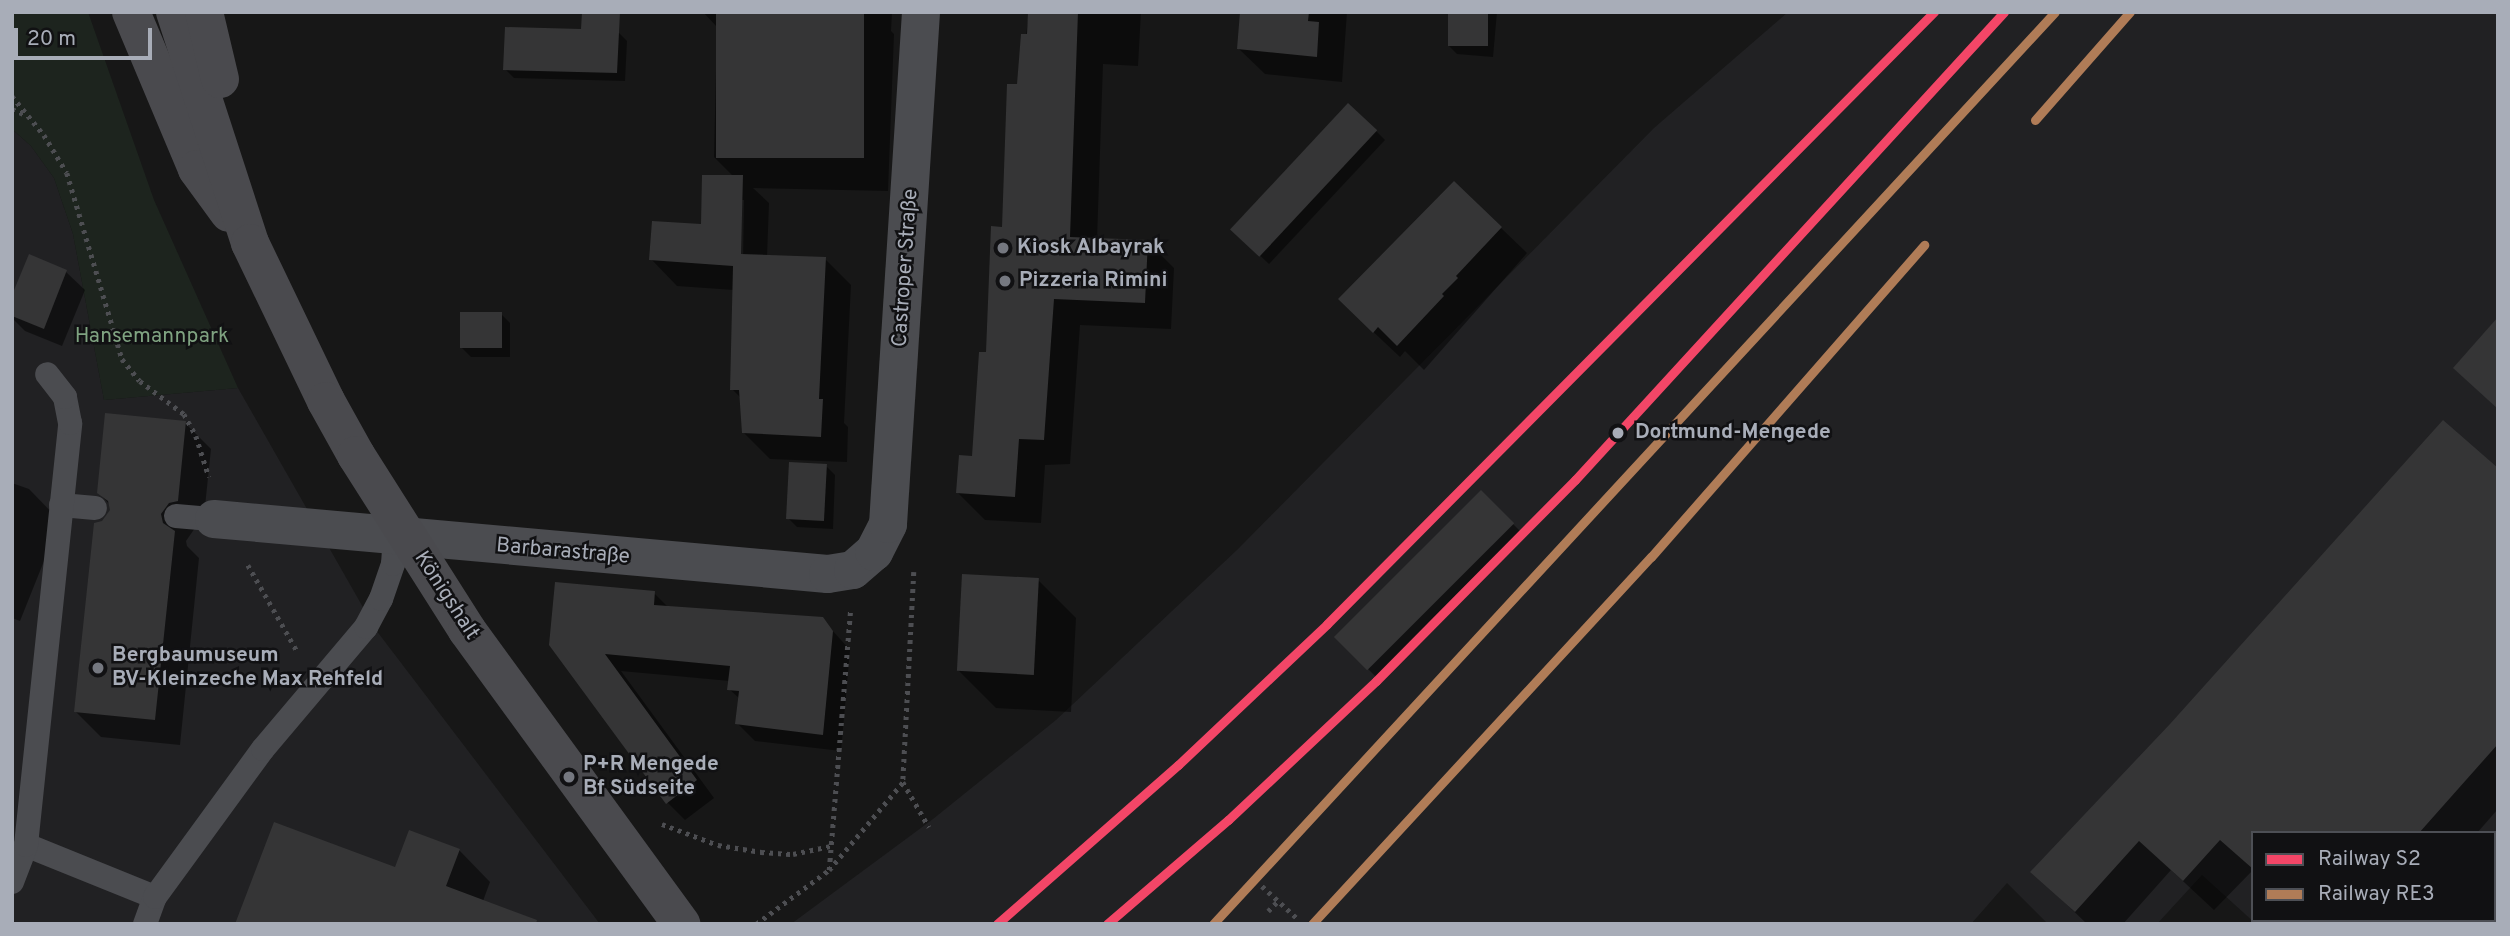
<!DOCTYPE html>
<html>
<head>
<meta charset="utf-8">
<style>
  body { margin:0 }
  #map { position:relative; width:2510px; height:936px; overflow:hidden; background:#171717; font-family:Overpass,sans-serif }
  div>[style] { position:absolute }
  .built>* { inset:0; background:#212123 }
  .green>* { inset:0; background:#1d241e }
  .shadow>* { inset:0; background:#0007; transform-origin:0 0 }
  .building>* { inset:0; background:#353536; transform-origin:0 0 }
  .path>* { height:4.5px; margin-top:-2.25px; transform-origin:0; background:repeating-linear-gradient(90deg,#4d4e52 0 3.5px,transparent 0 8.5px) }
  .service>* { height:24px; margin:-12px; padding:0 12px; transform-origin:12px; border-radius:12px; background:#4b4c50 }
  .minor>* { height:38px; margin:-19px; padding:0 19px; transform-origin:19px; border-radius:19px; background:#4b4c50 }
  .secondary>* { height:38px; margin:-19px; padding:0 19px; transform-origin:19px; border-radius:19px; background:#4a4a4e }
  .secondary-bridge>* { height:38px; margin:-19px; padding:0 19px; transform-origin:19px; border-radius:19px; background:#4a4a4e }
  .rail-1>* { height:9px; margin:-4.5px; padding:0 4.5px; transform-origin:4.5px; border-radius:4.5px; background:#f34667 }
  .rail-2>* { height:9px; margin:-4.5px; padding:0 4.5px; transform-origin:4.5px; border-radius:4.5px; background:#b07c57 }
  .dots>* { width:19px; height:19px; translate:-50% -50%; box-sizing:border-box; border:4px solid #111113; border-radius:50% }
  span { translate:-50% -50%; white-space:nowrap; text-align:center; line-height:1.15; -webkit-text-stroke:5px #111113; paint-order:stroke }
  .poi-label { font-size:21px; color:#a8adb8; font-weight:700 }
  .left { translate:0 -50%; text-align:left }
  .street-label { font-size:21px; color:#a8adb8 }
  .park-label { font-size:21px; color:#7fa381 }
  .stop-label { font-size:21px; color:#a8adb8; font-weight:700 }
  .frame { position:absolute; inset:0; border:14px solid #a8adb8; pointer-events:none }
  .legend { position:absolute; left:2251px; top:831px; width:245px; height:91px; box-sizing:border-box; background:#111113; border:2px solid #4d4f55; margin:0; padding:9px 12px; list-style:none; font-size:21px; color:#a8adb8 }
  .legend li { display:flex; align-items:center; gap:14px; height:35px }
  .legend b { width:35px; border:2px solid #4d4f55 }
  .scale { position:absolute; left:14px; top:28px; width:138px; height:32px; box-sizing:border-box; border:4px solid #a8adb8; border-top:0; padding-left:9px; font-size:21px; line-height:24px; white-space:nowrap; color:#a8adb8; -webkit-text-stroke:5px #111113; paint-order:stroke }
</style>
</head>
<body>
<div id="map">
  <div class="built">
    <i style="clip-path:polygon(evenodd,1788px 12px,2498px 12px,2498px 924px,2256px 924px,2202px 875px,2157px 924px,2048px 924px,2007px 883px,1971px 924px,791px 924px,933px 819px,1056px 720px,1238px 549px,1654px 128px,1788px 12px,2253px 833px,2494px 833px,2494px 920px,2253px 920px,2253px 833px)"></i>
    <i style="clip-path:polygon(12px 129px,31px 146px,54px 178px,73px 234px,104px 400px,238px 388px,376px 630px,600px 924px,12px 924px)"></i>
  </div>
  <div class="green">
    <i style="clip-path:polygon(12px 12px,88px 12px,154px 200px,238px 388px,104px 400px,73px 234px,54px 178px,31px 146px,12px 129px)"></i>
  </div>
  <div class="shadow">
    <i style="clip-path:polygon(evenodd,703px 12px,892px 12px,891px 31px,894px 34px,888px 191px,753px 188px,769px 203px,767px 257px,825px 259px,851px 285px,844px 423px,848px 427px,847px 462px,770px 459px,744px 433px,742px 399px,732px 389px,734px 290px,677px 286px,651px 259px,702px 226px,734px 177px,714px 157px,717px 27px,703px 12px,741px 200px,744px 200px,743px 262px,739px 262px,741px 200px)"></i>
    <i style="clip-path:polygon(1029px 12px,1141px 12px,1138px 66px,1103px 64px,1097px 240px,1147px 241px,1174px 268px,1171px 329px,1080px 325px,1070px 464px,1045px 465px,1041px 523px,985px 520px,958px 493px,974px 458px)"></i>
    <i style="clip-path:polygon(1242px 12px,1347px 12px,1342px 82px,1265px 74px,1239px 49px)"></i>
    <i style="clip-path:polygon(1450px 12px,1497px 12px,1493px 57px,1457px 54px,1448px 45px)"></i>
    <i style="clip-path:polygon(618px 32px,627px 41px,625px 81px,514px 78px,505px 69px)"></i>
    <i style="clip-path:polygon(1376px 131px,1385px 140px,1269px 264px,1233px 230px)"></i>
    <i style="clip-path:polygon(1501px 228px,1527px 253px,1424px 370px,1405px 351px,1400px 357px,1366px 325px)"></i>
    <i style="clip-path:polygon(30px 257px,66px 272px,85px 290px,62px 346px,25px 331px,12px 318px,12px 299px)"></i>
    <i style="clip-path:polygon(501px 314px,510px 323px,510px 357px,471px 357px,461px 347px)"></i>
    <i style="clip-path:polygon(185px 423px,211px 449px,203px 526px,195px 528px,186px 541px,187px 546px,199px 558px,180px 745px,101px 737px,75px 711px,103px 523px,112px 510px,110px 505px,99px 493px)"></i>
    <i style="clip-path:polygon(826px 466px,835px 475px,833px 529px,797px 527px,788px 518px)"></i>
    <i style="clip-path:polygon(2498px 470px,2498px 809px,2477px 833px,2253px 833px,2253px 870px,2214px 910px,2171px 870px,2123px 924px,2087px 924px,2033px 872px)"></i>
    <i style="clip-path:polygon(12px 483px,29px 489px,60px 521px,20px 621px,12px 618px)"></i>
    <i style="left:1481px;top:492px;width:58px;height:205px;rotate:45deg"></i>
    <i style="clip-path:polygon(1038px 580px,1076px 618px,1071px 712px,996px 708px,958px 670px)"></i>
    <i style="clip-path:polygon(654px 593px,669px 608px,822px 619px,850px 650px,841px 751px,755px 741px,737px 723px,740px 699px,729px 689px,730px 681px,621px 671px,714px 798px,685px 820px,667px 802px,551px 644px)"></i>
    <i style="clip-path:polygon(459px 850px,490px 882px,483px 901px,542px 924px,237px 924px)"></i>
    <i style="left:2309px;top:920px;width:90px;height:6px"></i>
  </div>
  <div class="building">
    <i style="clip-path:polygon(582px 12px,620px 12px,617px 73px,503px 70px,505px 27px,581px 29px)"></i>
    <i style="left:716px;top:12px;width:148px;height:146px"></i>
    <i style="clip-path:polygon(1028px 12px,1078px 12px,1070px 237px,1148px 240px,1145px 303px,1054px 299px,1044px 440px,1019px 439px,1015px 497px,956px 493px,959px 455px,972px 456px,979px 352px,986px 352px,991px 226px,1002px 227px,1007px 84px,1017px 84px,1021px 34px,1027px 34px)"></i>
    <i style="clip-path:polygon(1240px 12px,1309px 12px,1308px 21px,1319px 22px,1317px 57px,1237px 49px)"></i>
    <i style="left:1448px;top:12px;width:40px;height:34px"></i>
    <i style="left:1348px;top:103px;width:40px;height:173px;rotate:43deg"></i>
    <i style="clip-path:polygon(702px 175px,743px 175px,741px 254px,826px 257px,819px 399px,823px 399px,821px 437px,742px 433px,739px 390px,730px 390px,733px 266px,649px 260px,652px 221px,701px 224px)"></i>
    <i style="clip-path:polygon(1454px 181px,1502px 227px,1456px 276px,1458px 278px,1442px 294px,1444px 296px,1397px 346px,1378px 327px,1373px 333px,1338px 299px)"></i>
    <i style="clip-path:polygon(29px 254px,67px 270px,44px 329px,12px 316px,12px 295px)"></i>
    <i style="left:460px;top:312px;width:42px;height:36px"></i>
    <i style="clip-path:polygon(2498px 317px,2498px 409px,2453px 368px)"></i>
    <i style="clip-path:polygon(105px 413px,186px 421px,178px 501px,169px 503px,161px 514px,163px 523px,175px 531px,155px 720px,74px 712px,94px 523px,102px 521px,110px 510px,108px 501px,97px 493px)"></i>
    <i style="clip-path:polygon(2443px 420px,2498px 468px,2498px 744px,2419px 833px,2253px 833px,2253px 869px,2220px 840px,2183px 881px,2139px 841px,2075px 912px,2030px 872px,2170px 724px)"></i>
    <i style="left:789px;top:462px;width:38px;height:57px;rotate:3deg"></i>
    <i style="left:1481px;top:490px;width:47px;height:208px;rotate:45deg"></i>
    <i style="left:962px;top:574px;width:77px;height:97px;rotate:3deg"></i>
    <i style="clip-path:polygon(555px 582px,655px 591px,654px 605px,823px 617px,833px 631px,823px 735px,735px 724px,739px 691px,727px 690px,730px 666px,605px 654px,697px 780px,666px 804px,549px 645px)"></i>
    <i style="clip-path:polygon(274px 822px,395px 867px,409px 830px,460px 849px,446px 886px,537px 920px,536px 924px,235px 924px)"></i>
  </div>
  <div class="path">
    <i style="left:12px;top:96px;width:50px;rotate:50.6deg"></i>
    <i style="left:44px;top:135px;width:44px;rotate:58.8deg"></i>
    <i style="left:67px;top:173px;width:194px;rotate:73.5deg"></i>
    <i style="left:122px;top:359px;width:28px;rotate:51deg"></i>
    <i style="left:140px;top:381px;width:55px;rotate:36.9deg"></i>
    <i style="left:184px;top:414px;width:25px;rotate:61deg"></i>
    <i style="left:196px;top:436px;width:43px;rotate:72.4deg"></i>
    <i style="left:12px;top:109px;width:15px;rotate:23deg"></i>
    <i style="left:248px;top:565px;width:99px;rotate:60.3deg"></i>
    <i style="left:914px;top:572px;width:210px;rotate:93deg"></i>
    <i style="left:903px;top:782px;width:52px;rotate:60deg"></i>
    <i style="left:662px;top:824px;width:60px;rotate:20.6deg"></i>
    <i style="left:718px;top:845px;width:44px;rotate:9.2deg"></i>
    <i style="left:761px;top:852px;width:32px;rotate:4deg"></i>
    <i style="left:793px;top:854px;width:39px;rotate:-12deg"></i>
    <i style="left:829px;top:870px;width:259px;rotate:-85.3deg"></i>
    <i style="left:1262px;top:886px;width:50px;rotate:42.6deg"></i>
    <i style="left:1268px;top:911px;width:14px;rotate:-45deg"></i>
    <i style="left:756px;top:924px;width:91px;rotate:-36.5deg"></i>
    <i style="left:829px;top:870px;width:115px;rotate:-49.9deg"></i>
  </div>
  <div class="service">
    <i style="left:61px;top:505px;width:34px;rotate:5deg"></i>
    <i style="left:176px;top:516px;width:38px;rotate:5deg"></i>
    <i style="left:26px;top:845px;width:139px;rotate:22deg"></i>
    <i style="left:12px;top:882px;width:40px;rotate:-69deg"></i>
    <i style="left:26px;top:845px;width:424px;rotate:-84deg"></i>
    <i style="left:70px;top:423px;width:26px;rotate:-101deg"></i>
    <i style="left:65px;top:397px;width:29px;rotate:-128deg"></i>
    <i style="left:145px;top:924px;width:29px;rotate:-70deg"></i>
    <i style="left:155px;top:897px;width:183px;rotate:-53.9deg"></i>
    <i style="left:263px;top:749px;width:160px;rotate:-49.8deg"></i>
    <i style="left:366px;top:627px;width:32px;rotate:-62deg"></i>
    <i style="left:381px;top:599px;width:37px;rotate:-71deg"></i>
    <i style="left:393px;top:564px;width:26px;rotate:-86deg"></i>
  </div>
  <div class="minor">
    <i style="left:214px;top:519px;width:616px;rotate:5.12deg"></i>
    <i style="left:828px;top:574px;width:25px;rotate:-9deg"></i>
    <i style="left:853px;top:570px;width:28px;rotate:-41deg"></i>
    <i style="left:874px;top:552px;width:31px;rotate:-63deg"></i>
    <i style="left:888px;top:524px;width:513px;rotate:-86.31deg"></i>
  </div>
  <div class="secondary">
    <i style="left:131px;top:12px;width:170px;rotate:67.2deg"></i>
    <i style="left:197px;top:169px;width:54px;rotate:54deg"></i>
    <i style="left:175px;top:12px;width:243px;rotate:72deg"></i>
    <i style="left:250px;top:243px;width:175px;rotate:64.3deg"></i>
    <i style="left:204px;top:12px;width:69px;rotate:76.6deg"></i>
  </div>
  <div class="secondary-bridge">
    <i style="left:326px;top:401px;width:62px;rotate:60.9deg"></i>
    <i style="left:356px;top:455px;width:207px;rotate:57.6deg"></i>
    <i style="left:467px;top:630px;width:364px;rotate:53.9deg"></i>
  </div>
  <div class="rail-1">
    <i style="left:997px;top:924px;width:241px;rotate:-41.3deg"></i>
    <i style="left:1178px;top:765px;width:205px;rotate:-43.4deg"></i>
    <i style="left:1327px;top:624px;width:862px;rotate:-45.24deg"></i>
    <i style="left:1107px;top:924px;width:160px;rotate:-40.7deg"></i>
    <i style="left:1228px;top:820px;width:203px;rotate:-43.2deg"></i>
    <i style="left:1376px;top:681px;width:283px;rotate:-45.3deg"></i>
    <i style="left:1575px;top:480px;width:635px;rotate:-47.49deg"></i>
  </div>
  <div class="rail-2">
    <i style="left:2035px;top:120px;width:144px;rotate:-48.7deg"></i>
    <i style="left:1213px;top:924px;width:1241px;rotate:-47.29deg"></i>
    <i style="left:1312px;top:924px;width:500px;rotate:-47.3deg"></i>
    <i style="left:1651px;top:557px;width:415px;rotate:-48.8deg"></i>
  </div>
  <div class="dots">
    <i style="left:1003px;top:248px;background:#757880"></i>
    <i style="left:1005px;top:281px;background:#757880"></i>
    <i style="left:1618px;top:433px;background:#a8adb8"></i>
    <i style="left:98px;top:668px;background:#757880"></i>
    <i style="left:569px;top:777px;background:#757880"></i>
  </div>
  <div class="poi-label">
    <span class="left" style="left:1017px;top:248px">Kiosk Albayrak</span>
    <span class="left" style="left:1019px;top:281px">Pizzeria Rimini</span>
    <span class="left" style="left:112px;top:668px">Bergbaumuseum<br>BV-Kleinzeche Max Rehfeld</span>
    <span class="left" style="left:583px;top:777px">P+R Mengede<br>Bf Südseite</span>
  </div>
  <div class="street-label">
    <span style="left:906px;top:268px;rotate:-86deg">Castroper Straße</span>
    <span style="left:563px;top:552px;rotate:5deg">Barbarastraße</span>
    <span style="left:446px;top:596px;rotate:57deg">Königshalt</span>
  </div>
  <div class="park-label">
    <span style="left:152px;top:337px">Hansemannpark</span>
  </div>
  <div class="stop-label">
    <span class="left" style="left:1635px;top:433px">Dortmund-Mengede</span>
  </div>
  <div class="frame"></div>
  <ul class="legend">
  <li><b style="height:9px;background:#f34667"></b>Railway S2</li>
  <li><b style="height:9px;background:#b07c57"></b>Railway RE3</li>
  </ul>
  <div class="scale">20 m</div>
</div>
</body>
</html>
